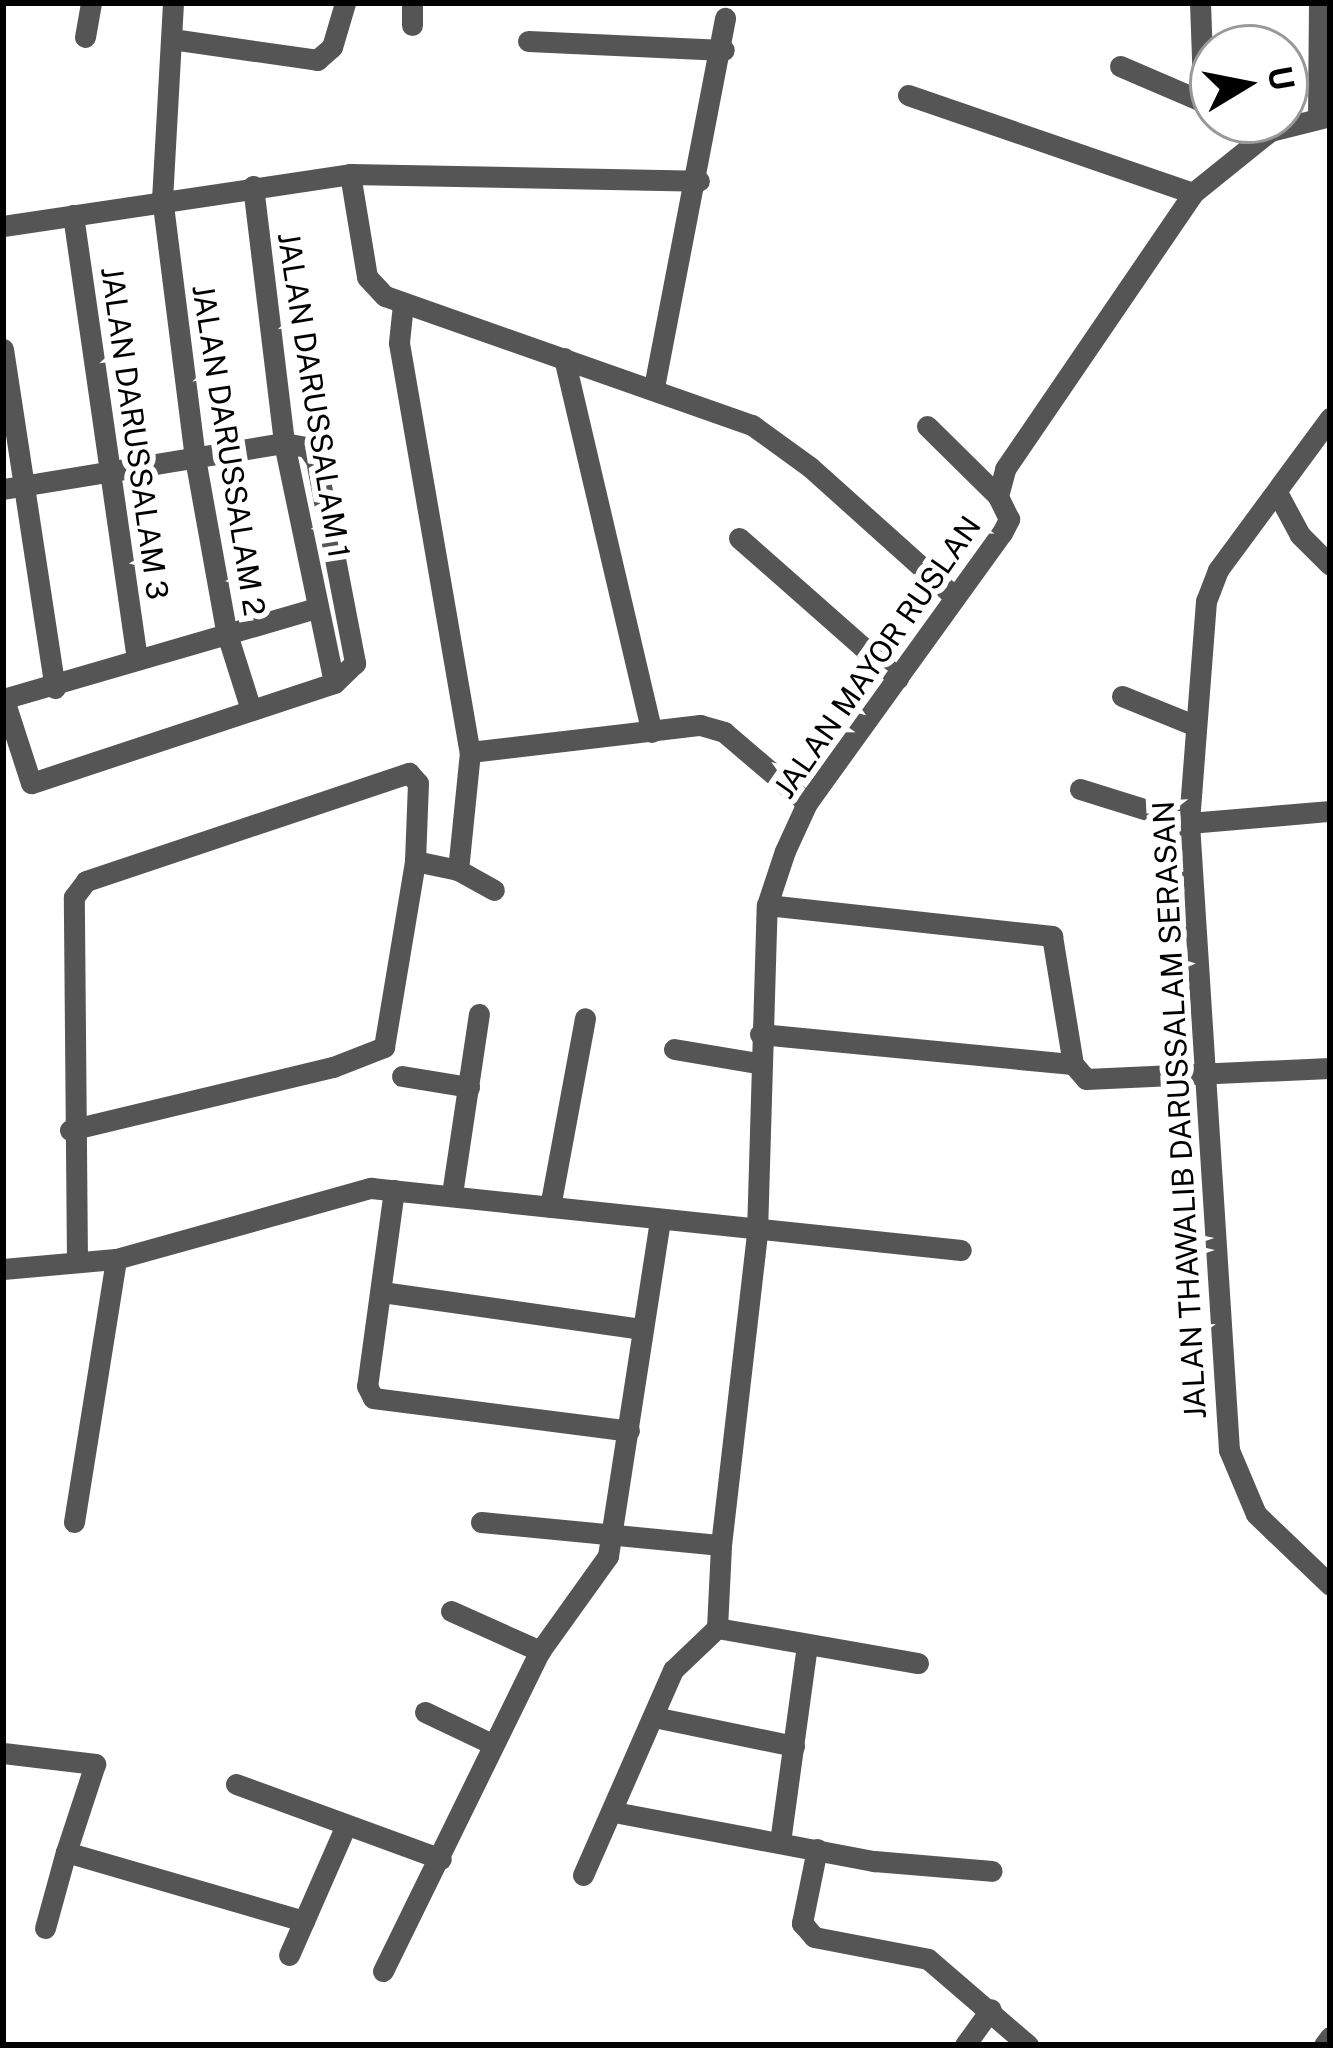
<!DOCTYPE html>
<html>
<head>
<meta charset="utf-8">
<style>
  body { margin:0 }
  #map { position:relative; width:1333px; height:2048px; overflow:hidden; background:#fff; font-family:"Public Sans",sans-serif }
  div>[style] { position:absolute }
  .minor>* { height:21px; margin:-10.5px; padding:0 10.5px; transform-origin:10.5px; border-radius:10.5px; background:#555 }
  span { translate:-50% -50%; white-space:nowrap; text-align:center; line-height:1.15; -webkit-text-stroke:12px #fff; paint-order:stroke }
  .street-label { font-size:30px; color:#000 }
  .frame { position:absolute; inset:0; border:6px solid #000; pointer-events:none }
  .north { position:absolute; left:1189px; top:24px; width:120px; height:120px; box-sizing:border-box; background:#fff; border:3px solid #999; border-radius:50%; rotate:80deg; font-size:33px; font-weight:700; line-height:48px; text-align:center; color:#000 }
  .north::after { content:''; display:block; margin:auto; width:42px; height:54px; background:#000; clip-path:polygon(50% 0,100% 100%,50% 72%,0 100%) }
</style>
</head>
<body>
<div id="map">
  <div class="minor">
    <i style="left:173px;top:3px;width:194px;rotate:93.2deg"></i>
    <i style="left:162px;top:197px;width:263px;rotate:82.8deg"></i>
    <i style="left:195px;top:458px;width:176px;rotate:79.8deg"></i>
    <i style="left:226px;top:631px;width:83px;rotate:72.4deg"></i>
    <i style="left:1200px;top:3px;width:83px;rotate:87.9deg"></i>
    <i style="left:412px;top:25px;width:22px;rotate:-90deg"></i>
    <i style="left:85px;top:37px;width:35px;rotate:-80deg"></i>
    <i style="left:172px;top:39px;width:147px;rotate:8.2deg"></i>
    <i style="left:317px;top:60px;width:20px;rotate:-41deg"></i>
    <i style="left:332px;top:47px;width:46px;rotate:-73.5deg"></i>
    <i style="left:528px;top:41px;width:196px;rotate:2.6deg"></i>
    <i style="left:1120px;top:66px;width:101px;rotate:23.3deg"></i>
    <i style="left:908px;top:95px;width:301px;rotate:19deg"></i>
    <i style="left:1318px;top:117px;width:114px;rotate:-89.5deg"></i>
    <i style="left:350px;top:174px;width:104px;rotate:80.6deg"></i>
    <i style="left:367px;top:277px;width:26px;rotate:47deg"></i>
    <i style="left:385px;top:296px;width:389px;rotate:19.4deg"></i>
    <i style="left:752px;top:425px;width:72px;rotate:35.9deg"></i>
    <i style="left:810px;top:467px;width:193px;rotate:41.9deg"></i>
    <i style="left:253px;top:186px;width:259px;rotate:83.1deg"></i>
    <i style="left:284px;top:443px;width:245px;rotate:78.2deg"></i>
    <i style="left:73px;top:215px;width:449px;rotate:81.8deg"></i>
    <i style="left:3px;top:226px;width:351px;rotate:-8.5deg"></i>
    <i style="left:350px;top:174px;width:349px;rotate:1.1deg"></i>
    <i style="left:403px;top:304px;width:39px;rotate:96deg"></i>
    <i style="left:399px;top:343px;width:415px;rotate:80.2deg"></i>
    <i style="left:470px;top:752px;width:119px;rotate:95.8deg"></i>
    <i style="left:458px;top:870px;width:41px;rotate:29.1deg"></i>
    <i style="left:3px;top:349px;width:343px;rotate:81.3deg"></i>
    <i style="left:564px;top:358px;width:384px;rotate:76.8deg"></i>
    <i style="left:654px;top:387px;width:376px;rotate:-79.1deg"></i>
    <i style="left:1330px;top:418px;width:189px;rotate:126.4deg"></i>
    <i style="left:1218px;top:570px;width:33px;rotate:111deg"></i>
    <i style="left:1206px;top:601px;width:223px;rotate:94.4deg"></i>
    <i style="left:1189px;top:823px;width:628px;rotate:86.35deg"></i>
    <i style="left:1229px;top:1450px;width:69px;rotate:67.1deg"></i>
    <i style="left:1256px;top:1514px;width:103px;rotate:43.8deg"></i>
    <i style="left:927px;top:426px;width:100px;rotate:44.6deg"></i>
    <i style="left:3px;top:489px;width:285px;rotate:-9.3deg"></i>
    <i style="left:284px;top:443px;width:23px;rotate:10deg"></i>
    <i style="left:307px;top:447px;width:16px;rotate:55deg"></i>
    <i style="left:316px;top:460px;width:207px;rotate:79.1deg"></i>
    <i style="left:355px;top:663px;width:29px;rotate:136deg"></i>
    <i style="left:334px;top:683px;width:319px;rotate:161.7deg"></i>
    <i style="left:31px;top:783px;width:87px;rotate:-108deg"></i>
    <i style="left:1279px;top:496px;width:44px;rotate:61.7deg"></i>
    <i style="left:1300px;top:535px;width:42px;rotate:45deg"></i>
    <i style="left:739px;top:538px;width:212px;rotate:41.4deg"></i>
    <i style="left:1122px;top:696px;width:74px;rotate:22.1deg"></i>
    <i style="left:3px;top:699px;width:327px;rotate:-16.2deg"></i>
    <i style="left:470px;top:752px;width:232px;rotate:-6.7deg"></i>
    <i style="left:700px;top:725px;width:25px;rotate:16deg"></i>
    <i style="left:724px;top:732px;width:109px;rotate:40.5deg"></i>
    <i style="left:1080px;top:789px;width:114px;rotate:17.3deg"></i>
    <i style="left:1189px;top:823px;width:142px;rotate:-4.9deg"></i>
    <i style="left:767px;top:905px;width:287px;rotate:6.2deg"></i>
    <i style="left:1052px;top:936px;width:130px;rotate:80.7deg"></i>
    <i style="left:1073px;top:1064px;width:20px;rotate:49deg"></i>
    <i style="left:1086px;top:1079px;width:244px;rotate:-2.6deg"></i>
    <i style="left:760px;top:1034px;width:314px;rotate:5.5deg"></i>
    <i style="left:674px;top:1049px;width:85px;rotate:9.5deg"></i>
    <i style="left:402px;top:1076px;width:68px;rotate:9.3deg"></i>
    <i style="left:70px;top:1130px;width:270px;rotate:-13.5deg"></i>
    <i style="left:333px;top:1067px;width:55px;rotate:-21.4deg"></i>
    <i style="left:384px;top:1047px;width:189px;rotate:-80.5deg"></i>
    <i style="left:394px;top:1190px;width:198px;rotate:97.8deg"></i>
    <i style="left:367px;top:1386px;width:13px;rotate:63deg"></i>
    <i style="left:373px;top:1398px;width:258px;rotate:7.3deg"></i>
    <i style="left:452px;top:1194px;width:182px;rotate:-81.5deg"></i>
    <i style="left:550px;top:1207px;width:192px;rotate:-79.5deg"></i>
    <i style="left:77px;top:1262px;width:365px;rotate:-90.5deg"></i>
    <i style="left:74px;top:897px;width:20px;rotate:-53deg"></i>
    <i style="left:86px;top:881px;width:341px;rotate:-18.5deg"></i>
    <i style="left:409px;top:773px;width:13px;rotate:48deg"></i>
    <i style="left:418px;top:783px;width:78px;rotate:92.2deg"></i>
    <i style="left:415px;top:861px;width:44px;rotate:11.8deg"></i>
    <i style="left:3px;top:1269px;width:113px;rotate:-5.1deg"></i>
    <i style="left:116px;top:1259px;width:265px;rotate:-15.6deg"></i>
    <i style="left:371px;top:1188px;width:593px;rotate:6deg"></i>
    <i style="left:382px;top:1292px;width:263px;rotate:8.1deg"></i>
    <i style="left:74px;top:1522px;width:266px;rotate:-80.9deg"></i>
    <i style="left:481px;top:1522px;width:241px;rotate:5.5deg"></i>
    <i style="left:721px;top:1545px;width:314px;rotate:-83.4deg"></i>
    <i style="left:757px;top:1233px;width:328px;rotate:-88.3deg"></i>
    <i style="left:767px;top:905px;width:57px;rotate:-71.6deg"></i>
    <i style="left:785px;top:851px;width:53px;rotate:-65.4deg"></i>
    <i style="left:807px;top:803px;width:333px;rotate:-54.2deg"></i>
    <i style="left:1002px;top:533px;width:16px;rotate:-63deg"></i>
    <i style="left:1009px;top:519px;width:25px;rotate:-116deg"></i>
    <i style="left:998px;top:496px;width:28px;rotate:-75deg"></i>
    <i style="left:1005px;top:469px;width:334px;rotate:-55.7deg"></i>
    <i style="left:1193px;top:193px;width:99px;rotate:-38.8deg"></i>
    <i style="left:1270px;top:131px;width:62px;rotate:-14deg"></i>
    <i style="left:451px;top:1611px;width:98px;rotate:24.2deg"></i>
    <i style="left:717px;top:1628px;width:83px;rotate:-87.2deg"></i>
    <i style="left:425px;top:1712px;width:74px;rotate:25.5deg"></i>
    <i style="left:654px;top:1717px;width:143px;rotate:11.7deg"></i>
    <i style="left:3px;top:1753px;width:93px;rotate:6.8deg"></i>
    <i style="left:95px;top:1764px;width:93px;rotate:108.2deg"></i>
    <i style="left:66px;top:1852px;width:248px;rotate:16.2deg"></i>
    <i style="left:236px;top:1784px;width:218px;rotate:20.1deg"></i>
    <i style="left:614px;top:1812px;width:265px;rotate:10.7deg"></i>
    <i style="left:874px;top:1861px;width:118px;rotate:4.8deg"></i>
    <i style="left:780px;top:1842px;width:199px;rotate:-82.2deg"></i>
    <i style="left:817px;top:1849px;width:76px;rotate:101.5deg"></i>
    <i style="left:802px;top:1923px;width:18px;rotate:49deg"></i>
    <i style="left:814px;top:1937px;width:116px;rotate:10.9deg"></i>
    <i style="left:928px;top:1959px;width:132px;rotate:40.7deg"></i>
    <i style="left:583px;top:1875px;width:224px;rotate:-66.3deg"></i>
    <i style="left:673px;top:1670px;width:61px;rotate:-43.7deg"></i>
    <i style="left:717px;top:1628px;width:204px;rotate:9.9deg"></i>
    <i style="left:45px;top:1928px;width:79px;rotate:-74.6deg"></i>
    <i style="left:289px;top:1955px;width:142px;rotate:-66.3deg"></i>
    <i style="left:383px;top:1971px;width:356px;rotate:-63.9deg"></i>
    <i style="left:540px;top:1651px;width:117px;rotate:-54.4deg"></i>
    <i style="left:608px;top:1556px;width:341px;rotate:-81.2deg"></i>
    <i style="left:965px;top:2045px;width:44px;rotate:-54.2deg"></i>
    <i style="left:1324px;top:2045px;width:10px;rotate:-53deg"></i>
  </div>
  <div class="street-label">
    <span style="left:314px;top:395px;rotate:81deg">JALAN DARUSSALAM 1</span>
    <span style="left:135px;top:433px;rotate:82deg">JALAN DARUSSALAM 3</span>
    <span style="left:229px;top:450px;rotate:81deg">JALAN DARUSSALAM 2</span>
    <span style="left:877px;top:657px;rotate:-55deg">JALAN MAYOR RUSLAN</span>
    <span style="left:1179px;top:1110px;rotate:-93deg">JALAN THAWALIB DARUSSALAM SERASAN</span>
  </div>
  <div class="frame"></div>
  <div class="north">U</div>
</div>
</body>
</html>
